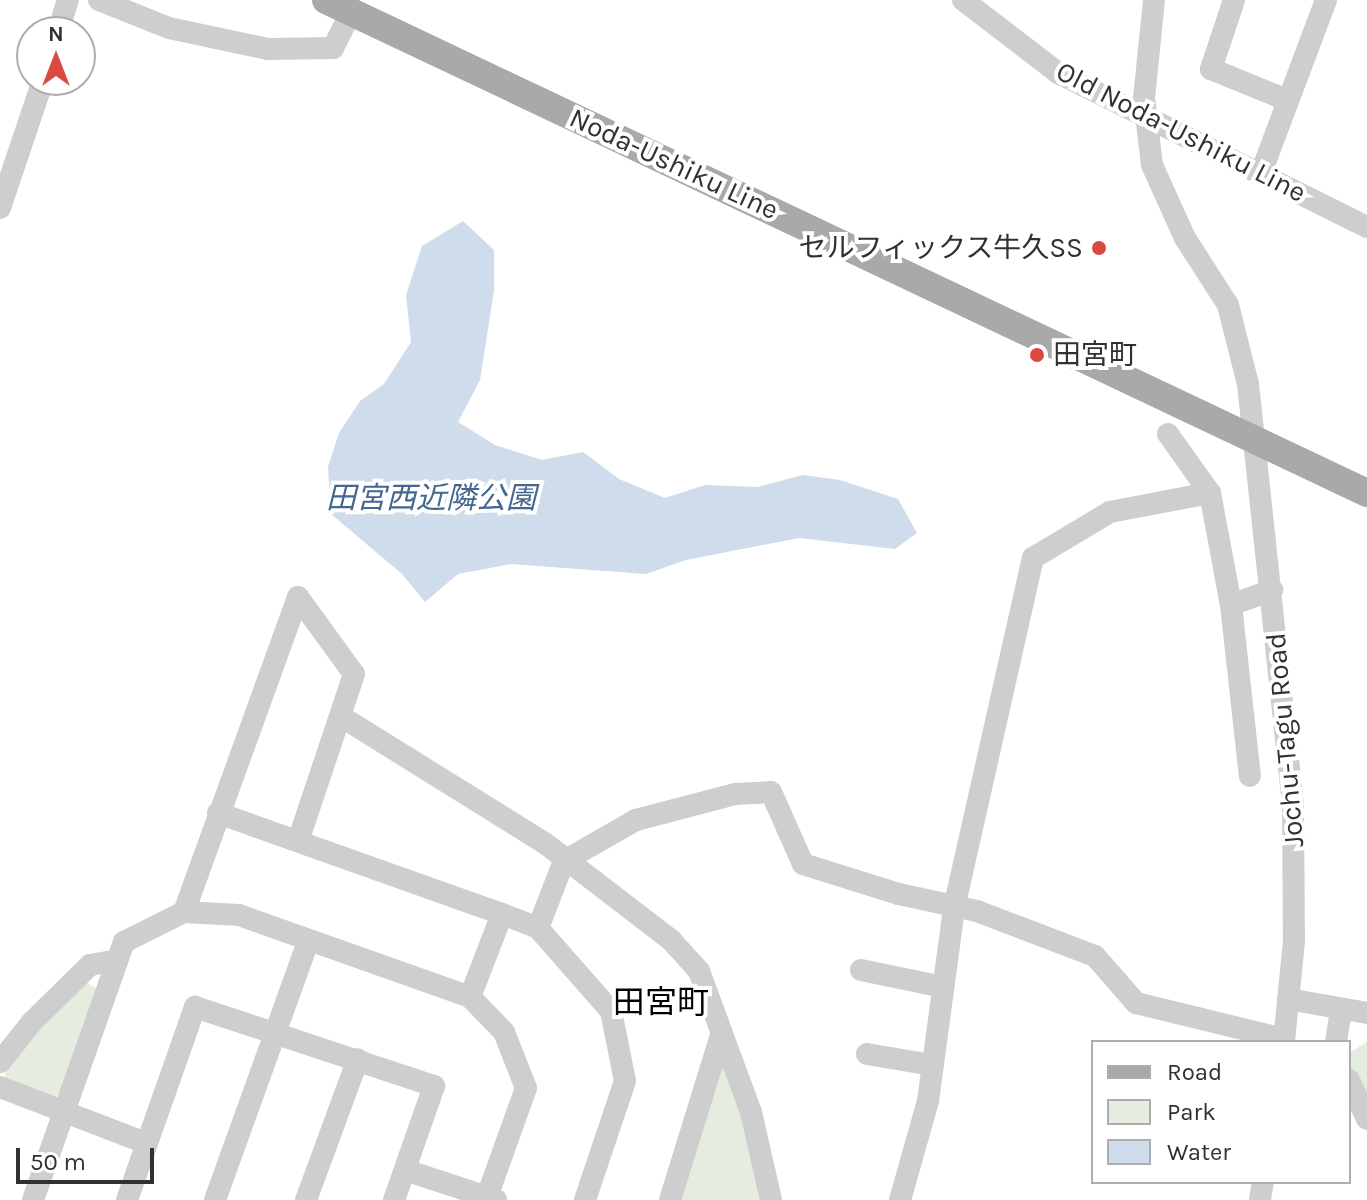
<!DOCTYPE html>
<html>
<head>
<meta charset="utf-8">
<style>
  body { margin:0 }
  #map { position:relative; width:1367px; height:1200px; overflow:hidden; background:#fff; font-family:Karla,"Noto Sans JP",sans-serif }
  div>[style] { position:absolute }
  .green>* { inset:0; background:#e5ede0 }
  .water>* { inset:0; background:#cedceb }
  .minor>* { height:22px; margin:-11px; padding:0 11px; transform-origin:11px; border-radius:11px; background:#cecece }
  .major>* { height:28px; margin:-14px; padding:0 14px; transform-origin:14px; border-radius:14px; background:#a9a9a9 }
  .dots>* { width:22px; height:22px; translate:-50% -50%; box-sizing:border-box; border:4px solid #fff; border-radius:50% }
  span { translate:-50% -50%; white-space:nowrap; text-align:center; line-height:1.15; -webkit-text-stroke:8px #fff; paint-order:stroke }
  .street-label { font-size:28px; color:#313131 }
  .poi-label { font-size:28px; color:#313131 }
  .right { translate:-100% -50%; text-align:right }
  .left { translate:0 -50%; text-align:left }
  .water-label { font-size:30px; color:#43678f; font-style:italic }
  .quarter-label { font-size:32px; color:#000 }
  .legend { position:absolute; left:1091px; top:1040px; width:260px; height:144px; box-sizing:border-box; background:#fff; border:2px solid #adadad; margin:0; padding:10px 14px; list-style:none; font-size:24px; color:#313131 }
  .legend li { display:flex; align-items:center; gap:16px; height:40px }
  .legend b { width:40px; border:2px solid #adadad }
  .north { position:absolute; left:16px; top:16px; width:80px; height:80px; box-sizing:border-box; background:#fff; border:2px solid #adadad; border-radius:50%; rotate:0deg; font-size:22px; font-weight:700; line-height:32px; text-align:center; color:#313131 }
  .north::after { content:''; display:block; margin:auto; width:28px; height:36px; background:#db4a40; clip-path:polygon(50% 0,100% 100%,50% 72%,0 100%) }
  .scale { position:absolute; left:16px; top:1148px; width:138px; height:36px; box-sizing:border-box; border:4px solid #313131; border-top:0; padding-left:10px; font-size:24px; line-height:28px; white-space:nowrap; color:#313131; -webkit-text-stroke:6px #fff; paint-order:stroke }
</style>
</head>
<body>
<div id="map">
  <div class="green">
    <i style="clip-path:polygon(86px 982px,97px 989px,60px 1093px,51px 1102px,4px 1084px,6px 1064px)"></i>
    <i style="clip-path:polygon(720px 1038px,771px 1200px,670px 1200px)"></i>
    <i style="clip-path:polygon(1367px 1042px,1367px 1107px,1349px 1066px,1349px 1053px)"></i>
  </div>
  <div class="water">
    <i style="clip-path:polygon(463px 221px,494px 250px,494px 291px,480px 380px,458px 422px,495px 445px,542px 460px,583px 452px,619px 479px,665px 498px,705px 485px,757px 487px,803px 475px,840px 480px,898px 499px,917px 533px,895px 549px,799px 538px,686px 560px,646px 574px,511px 564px,458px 574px,425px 602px,402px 574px,331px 514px,328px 467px,339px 433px,360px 401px,384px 384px,411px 342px,406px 295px,422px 246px)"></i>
  </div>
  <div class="minor">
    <i style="left:99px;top:0;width:75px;rotate:21.8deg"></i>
    <i style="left:169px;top:28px;width:101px;rotate:12deg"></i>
    <i style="left:268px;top:49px;width:65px;rotate:-0.9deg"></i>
    <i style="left:333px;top:48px;width:40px;rotate:-63.4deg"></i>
    <i style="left:963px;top:0;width:120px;rotate:37.5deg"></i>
    <i style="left:1058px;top:73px;width:345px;rotate:26.5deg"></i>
    <i style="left:1154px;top:0;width:99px;rotate:95.8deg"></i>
    <i style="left:1144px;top:98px;width:67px;rotate:83.2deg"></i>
    <i style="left:1152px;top:165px;width:80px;rotate:65.7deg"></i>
    <i style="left:1185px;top:238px;width:80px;rotate:57.3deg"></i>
    <i style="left:1228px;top:305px;width:81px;rotate:75.8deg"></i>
    <i style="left:1248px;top:384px;width:422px;rotate:83.9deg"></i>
    <i style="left:1293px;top:804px;width:137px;rotate:89.6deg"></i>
    <i style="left:1294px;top:941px;width:101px;rotate:95.7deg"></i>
    <i style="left:1234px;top:0;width:73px;rotate:108.4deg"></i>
    <i style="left:1211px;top:69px;width:82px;rotate:22.2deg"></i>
    <i style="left:58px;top:32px;width:34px;rotate:-73deg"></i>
    <i style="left:1261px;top:173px;width:185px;rotate:-69.4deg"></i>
    <i style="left:0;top:208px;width:135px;rotate:-71.4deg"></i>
    <i style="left:1168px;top:434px;width:72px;rotate:54.6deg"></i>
    <i style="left:1210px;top:493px;width:114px;rotate:79.4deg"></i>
    <i style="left:1231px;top:605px;width:172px;rotate:83.7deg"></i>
    <i style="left:298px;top:597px;width:95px;rotate:54deg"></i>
    <i style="left:354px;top:674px;width:173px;rotate:108.5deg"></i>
    <i style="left:1231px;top:605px;width:44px;rotate:-20.1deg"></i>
    <i style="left:342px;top:717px;width:240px;rotate:31.9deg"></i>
    <i style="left:546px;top:844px;width:158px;rotate:37.5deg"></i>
    <i style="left:671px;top:940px;width:42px;rotate:47.9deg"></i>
    <i style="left:699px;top:971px;width:150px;rotate:69.8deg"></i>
    <i style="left:751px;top:1112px;width:90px;rotate:77.2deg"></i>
    <i style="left:218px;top:813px;width:301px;rotate:19.6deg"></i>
    <i style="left:184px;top:912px;width:335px;rotate:-70.1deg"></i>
    <i style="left:538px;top:928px;width:111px;rotate:48.7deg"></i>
    <i style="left:611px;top:1011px;width:71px;rotate:78.7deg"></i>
    <i style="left:625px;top:1081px;width:126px;rotate:108.6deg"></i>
    <i style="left:861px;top:970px;width:84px;rotate:11.7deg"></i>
    <i style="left:470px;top:997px;width:89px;rotate:-68.9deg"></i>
    <i style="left:502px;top:914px;width:39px;rotate:21deg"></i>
    <i style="left:538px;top:928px;width:72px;rotate:-68.8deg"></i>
    <i style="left:564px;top:861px;width:83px;rotate:-29.7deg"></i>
    <i style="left:636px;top:820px;width:102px;rotate:-14.7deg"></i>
    <i style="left:735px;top:794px;width:36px;rotate:-3deg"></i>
    <i style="left:771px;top:792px;width:79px;rotate:66deg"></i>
    <i style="left:803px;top:864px;width:101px;rotate:17.4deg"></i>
    <i style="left:899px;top:894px;width:80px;rotate:12.3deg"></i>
    <i style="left:977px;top:911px;width:126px;rotate:20.9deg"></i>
    <i style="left:1095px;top:956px;width:62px;rotate:48.9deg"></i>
    <i style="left:1136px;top:1003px;width:152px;rotate:13.7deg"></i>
    <i style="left:1288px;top:999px;width:80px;rotate:10deg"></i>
    <i style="left:1336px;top:1042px;width:33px;rotate:-81deg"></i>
    <i style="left:867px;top:1054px;width:66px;rotate:9.6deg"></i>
    <i style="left:0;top:1062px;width:51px;rotate:-51.3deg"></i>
    <i style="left:32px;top:1022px;width:81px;rotate:-44.5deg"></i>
    <i style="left:90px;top:965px;width:27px;rotate:-10deg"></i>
    <i style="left:1349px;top:1080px;width:43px;rotate:65.2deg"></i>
    <i style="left:0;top:1087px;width:156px;rotate:21deg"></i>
    <i style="left:405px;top:1170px;width:96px;rotate:18.2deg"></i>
    <i style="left:33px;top:1200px;width:274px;rotate:-70.6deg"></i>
    <i style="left:124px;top:942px;width:67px;rotate:-26.6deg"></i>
    <i style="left:184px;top:912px;width:55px;rotate:3.1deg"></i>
    <i style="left:239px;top:915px;width:245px;rotate:19.5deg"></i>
    <i style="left:470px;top:997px;width:49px;rotate:45.8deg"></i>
    <i style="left:504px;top:1032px;width:60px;rotate:68.6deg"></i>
    <i style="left:526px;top:1088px;width:119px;rotate:109.7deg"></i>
    <i style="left:127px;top:1200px;width:205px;rotate:-70.6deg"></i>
    <i style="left:195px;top:1007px;width:252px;rotate:18.3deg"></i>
    <i style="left:434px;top:1086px;width:121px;rotate:109.3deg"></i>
    <i style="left:215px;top:1200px;width:275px;rotate:-70.2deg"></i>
    <i style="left:306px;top:1200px;width:150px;rotate:-69.8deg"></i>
    <i style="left:670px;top:1200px;width:170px;rotate:-72.8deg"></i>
    <i style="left:900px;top:1200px;width:103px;rotate:-74.2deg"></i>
    <i style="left:928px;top:1101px;width:195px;rotate:-82.3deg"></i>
    <i style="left:954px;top:908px;width:359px;rotate:-77.3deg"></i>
    <i style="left:1033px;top:558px;width:90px;rotate:-30.9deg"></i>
    <i style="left:1110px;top:512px;width:102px;rotate:-10.8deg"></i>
    <i style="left:1260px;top:1200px;width:18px;rotate:-81deg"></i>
  </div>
  <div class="major">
    <i style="left:326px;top:0;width:1152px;rotate:25.34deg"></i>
  </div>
  <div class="dots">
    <i style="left:1099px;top:248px;background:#db4a40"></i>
    <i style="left:1037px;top:355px;background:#db4a40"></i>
  </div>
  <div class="street-label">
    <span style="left:1181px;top:132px;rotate:27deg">Old Noda-Ushiku Line</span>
    <span style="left:674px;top:164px;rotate:25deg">Noda-Ushiku Line</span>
    <span style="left:1285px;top:740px;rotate:-95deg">Jochu-Tagu Road</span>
  </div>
  <div class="poi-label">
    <span class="right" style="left:1083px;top:248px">セルフィックス牛久SS</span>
    <span class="left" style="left:1053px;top:355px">田宮町</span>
  </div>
  <div class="water-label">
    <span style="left:431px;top:498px">田宮西近隣公園</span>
  </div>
  <div class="quarter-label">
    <span style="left:661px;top:1003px">田宮町</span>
  </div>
  <ul class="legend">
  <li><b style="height:10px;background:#a9a9a9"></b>Road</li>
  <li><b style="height:22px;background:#e5ede0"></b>Park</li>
  <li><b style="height:22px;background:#cedceb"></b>Water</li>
  </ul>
  <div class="north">N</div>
  <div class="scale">50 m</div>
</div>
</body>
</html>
